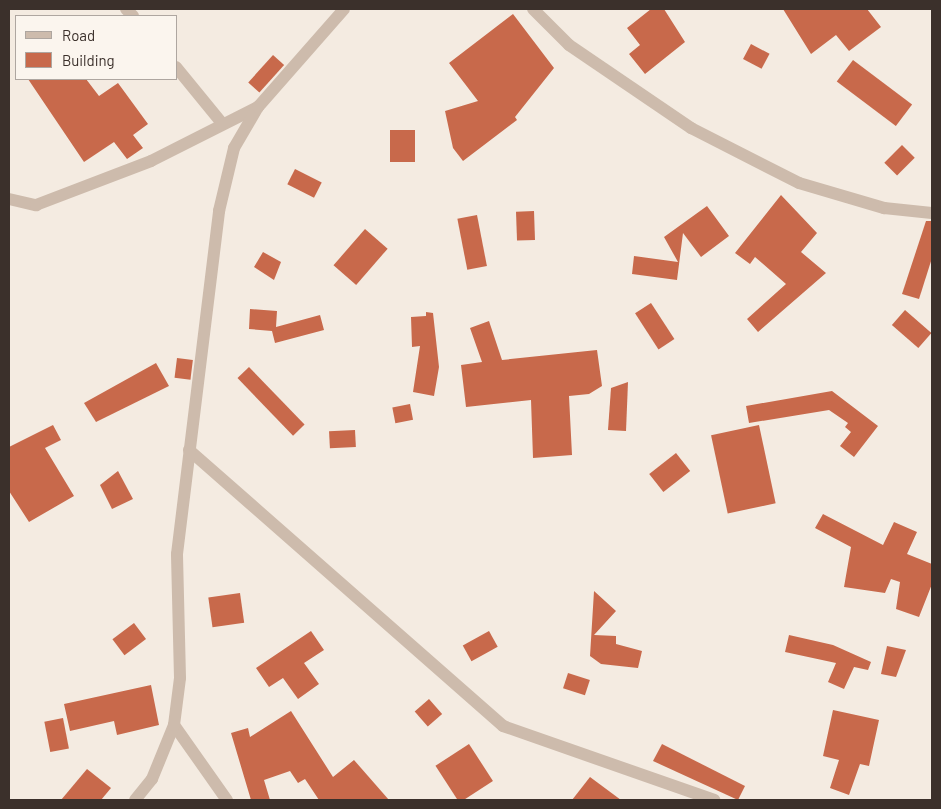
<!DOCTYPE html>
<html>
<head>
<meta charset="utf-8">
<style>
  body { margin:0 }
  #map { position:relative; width:941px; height:809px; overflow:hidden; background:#f4ebe1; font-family:Barlow,sans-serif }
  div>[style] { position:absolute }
  .building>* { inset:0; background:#c8694b; transform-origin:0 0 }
  .street>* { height:12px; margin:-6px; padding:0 6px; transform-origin:6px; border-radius:6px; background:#cdbbac }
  span { translate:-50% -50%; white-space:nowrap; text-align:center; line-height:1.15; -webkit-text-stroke:5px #fbf5ee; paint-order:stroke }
  .frame { position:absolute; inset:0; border:10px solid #3b302b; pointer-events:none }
  .legend { position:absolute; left:15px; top:15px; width:162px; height:65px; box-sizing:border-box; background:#fbf5ee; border:1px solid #aea6a0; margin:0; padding:6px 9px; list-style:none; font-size:15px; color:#3b302b }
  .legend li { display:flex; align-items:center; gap:10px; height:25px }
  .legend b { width:25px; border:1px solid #aea6a0 }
</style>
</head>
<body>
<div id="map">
  <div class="building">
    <i style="clip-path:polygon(651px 9px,664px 9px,685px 42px,645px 74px,629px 54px,640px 45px,627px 28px)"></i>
    <i style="clip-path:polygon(783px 9px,867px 9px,881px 27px,849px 51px,836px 35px,811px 54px)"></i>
    <i style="clip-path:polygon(513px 14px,554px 68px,515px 117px,517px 120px,463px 161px,453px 148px,445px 111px,478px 101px,449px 63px)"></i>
    <i style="left:751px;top:44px;width:21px;height:17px;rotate:28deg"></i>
    <i style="left:273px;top:55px;width:15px;height:37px;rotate:42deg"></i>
    <i style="left:853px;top:60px;width:74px;height:27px;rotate:37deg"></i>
    <i style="clip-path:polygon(28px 79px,86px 79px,99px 96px,118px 83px,148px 124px,133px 135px,143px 148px,127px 159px,114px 142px,84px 162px)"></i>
    <i style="left:390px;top:130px;width:25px;height:32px"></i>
    <i style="left:902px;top:145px;width:18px;height:25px;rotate:45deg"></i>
    <i style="left:295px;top:169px;width:30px;height:17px;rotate:27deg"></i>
    <i style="clip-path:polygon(781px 195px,817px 233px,801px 252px,826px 273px,758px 332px,747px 319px,786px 284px,755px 257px,750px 264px,735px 253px)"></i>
    <i style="clip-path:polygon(707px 206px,729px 236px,701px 257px,683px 233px,677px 280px,632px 274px,634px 256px,678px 262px,664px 237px)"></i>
    <i style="left:534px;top:211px;width:29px;height:18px;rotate:88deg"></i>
    <i style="left:477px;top:215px;width:52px;height:20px;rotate:79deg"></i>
    <i style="clip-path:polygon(926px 221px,932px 221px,932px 258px,919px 299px,902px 294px)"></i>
    <i style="left:365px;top:229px;width:30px;height:48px;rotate:41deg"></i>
    <i style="clip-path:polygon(263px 252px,281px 262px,274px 280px,254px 267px)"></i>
    <i style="left:651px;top:303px;width:43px;height:19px;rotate:57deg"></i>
    <i style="clip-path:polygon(250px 309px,277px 311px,276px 327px,320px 315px,324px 330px,275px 343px,272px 331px,249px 329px)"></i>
    <i style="left:905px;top:310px;width:35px;height:20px;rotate:41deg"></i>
    <i style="clip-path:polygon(426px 312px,433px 313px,439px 367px,434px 396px,413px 392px,420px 346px,412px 347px,411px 317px,426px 316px)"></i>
    <i style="clip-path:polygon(489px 321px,502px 360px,597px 350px,602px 386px,589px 394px,569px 396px,572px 455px,533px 458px,531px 400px,466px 407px,461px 365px,482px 362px,470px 328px)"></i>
    <i style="left:177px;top:358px;width:16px;height:20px;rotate:7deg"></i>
    <i style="clip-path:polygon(156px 363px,169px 386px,96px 422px,84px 403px)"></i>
    <i style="left:249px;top:367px;width:80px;height:16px;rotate:46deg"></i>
    <i style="clip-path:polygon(628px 382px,626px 431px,608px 430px,611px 388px)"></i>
    <i style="clip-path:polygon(832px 391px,878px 426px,854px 457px,840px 446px,851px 432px,845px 427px,848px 423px,829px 410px,749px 423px,746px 406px)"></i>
    <i style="left:410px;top:404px;width:16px;height:18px;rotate:79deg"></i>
    <i style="clip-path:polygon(53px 425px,61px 440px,45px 448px,74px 496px,29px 522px,9px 491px,9px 447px)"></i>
    <i style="left:759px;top:425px;width:80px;height:49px;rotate:78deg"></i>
    <i style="left:355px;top:430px;width:17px;height:26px;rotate:87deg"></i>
    <i style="left:676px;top:453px;width:23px;height:34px;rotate:52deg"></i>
    <i style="clip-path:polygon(118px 471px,133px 499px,112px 509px,100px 485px)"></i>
    <i style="clip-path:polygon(823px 514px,883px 545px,894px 522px,917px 532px,907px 554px,932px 564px,932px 584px,919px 617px,896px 609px,900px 582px,891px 579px,885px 593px,844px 587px,851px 547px,815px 528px)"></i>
    <i style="clip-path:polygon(594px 591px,616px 611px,594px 635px,616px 636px,616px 644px,642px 651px,638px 668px,601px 664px,590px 656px)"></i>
    <i style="left:240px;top:593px;width:30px;height:32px;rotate:82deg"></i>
    <i style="left:134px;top:623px;width:20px;height:27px;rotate:53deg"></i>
    <i style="clip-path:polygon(311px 631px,324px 650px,304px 663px,319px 684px,298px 699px,283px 678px,269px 687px,256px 668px)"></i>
    <i style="left:489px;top:631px;width:18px;height:30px;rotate:61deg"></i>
    <i style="clip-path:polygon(789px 635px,833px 645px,871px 662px,868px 670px,854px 667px,844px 689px,828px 682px,836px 663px,785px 652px)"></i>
    <i style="clip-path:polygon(887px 646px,906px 650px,896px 677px,881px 674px)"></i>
    <i style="left:568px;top:673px;width:23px;height:16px;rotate:18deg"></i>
    <i style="clip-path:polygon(151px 685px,159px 725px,117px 735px,114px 721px,70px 731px,64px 704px)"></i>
    <i style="left:429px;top:699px;width:20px;height:19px;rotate:49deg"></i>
    <i style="clip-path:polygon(833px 710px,879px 720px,869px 766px,860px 764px,849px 795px,830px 788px,839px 760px,823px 756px)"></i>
    <i style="clip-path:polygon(291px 711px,333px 777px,354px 760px,389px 800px,319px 800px,305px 779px,298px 783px,290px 771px,264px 780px,270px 800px,251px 800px,231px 733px,248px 728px,250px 737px)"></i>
    <i style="left:63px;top:718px;width:31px;height:19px;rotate:79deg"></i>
    <i style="left:469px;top:744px;width:44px;height:40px;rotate:57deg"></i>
    <i style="clip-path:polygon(662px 744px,745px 786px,738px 800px,653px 761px)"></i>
    <i style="clip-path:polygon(87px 769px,111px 788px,101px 800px,61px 800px)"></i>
    <i style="clip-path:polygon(590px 777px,621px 800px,572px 800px)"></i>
  </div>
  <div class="street">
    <i style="left:126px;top:9px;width:10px;rotate:45deg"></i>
    <i style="left:533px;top:9px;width:51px;rotate:45deg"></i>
    <i style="left:569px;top:45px;width:148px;rotate:34.2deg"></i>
    <i style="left:691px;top:128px;width:121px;rotate:27deg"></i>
    <i style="left:799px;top:183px;width:89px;rotate:16.4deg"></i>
    <i style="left:884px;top:208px;width:48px;rotate:5.9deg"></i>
    <i style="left:176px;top:67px;width:71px;rotate:50.7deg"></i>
    <i style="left:9px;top:199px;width:28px;rotate:13deg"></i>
    <i style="left:36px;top:205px;width:123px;rotate:-20.9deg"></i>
    <i style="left:151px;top:161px;width:120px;rotate:-26.8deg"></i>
    <i style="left:189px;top:450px;width:418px;rotate:41.3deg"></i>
    <i style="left:503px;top:726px;width:224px;rotate:19.3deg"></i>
    <i style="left:174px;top:725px;width:92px;rotate:54.8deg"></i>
    <i style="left:135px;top:800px;width:27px;rotate:-51deg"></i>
    <i style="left:152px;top:779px;width:58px;rotate:-67.8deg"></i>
    <i style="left:174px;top:725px;width:47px;rotate:-82.7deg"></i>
    <i style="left:180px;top:678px;width:124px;rotate:-91.4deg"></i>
    <i style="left:177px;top:554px;width:346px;rotate:-83deg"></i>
    <i style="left:219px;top:211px;width:65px;rotate:-76.6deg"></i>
    <i style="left:234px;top:148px;width:48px;rotate:-59.7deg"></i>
    <i style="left:258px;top:107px;width:130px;rotate:-48.7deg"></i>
  </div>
  <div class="frame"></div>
  <ul class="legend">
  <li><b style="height:6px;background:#cdbbac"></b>Road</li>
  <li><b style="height:14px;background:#c8694b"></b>Building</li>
  </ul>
</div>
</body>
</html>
